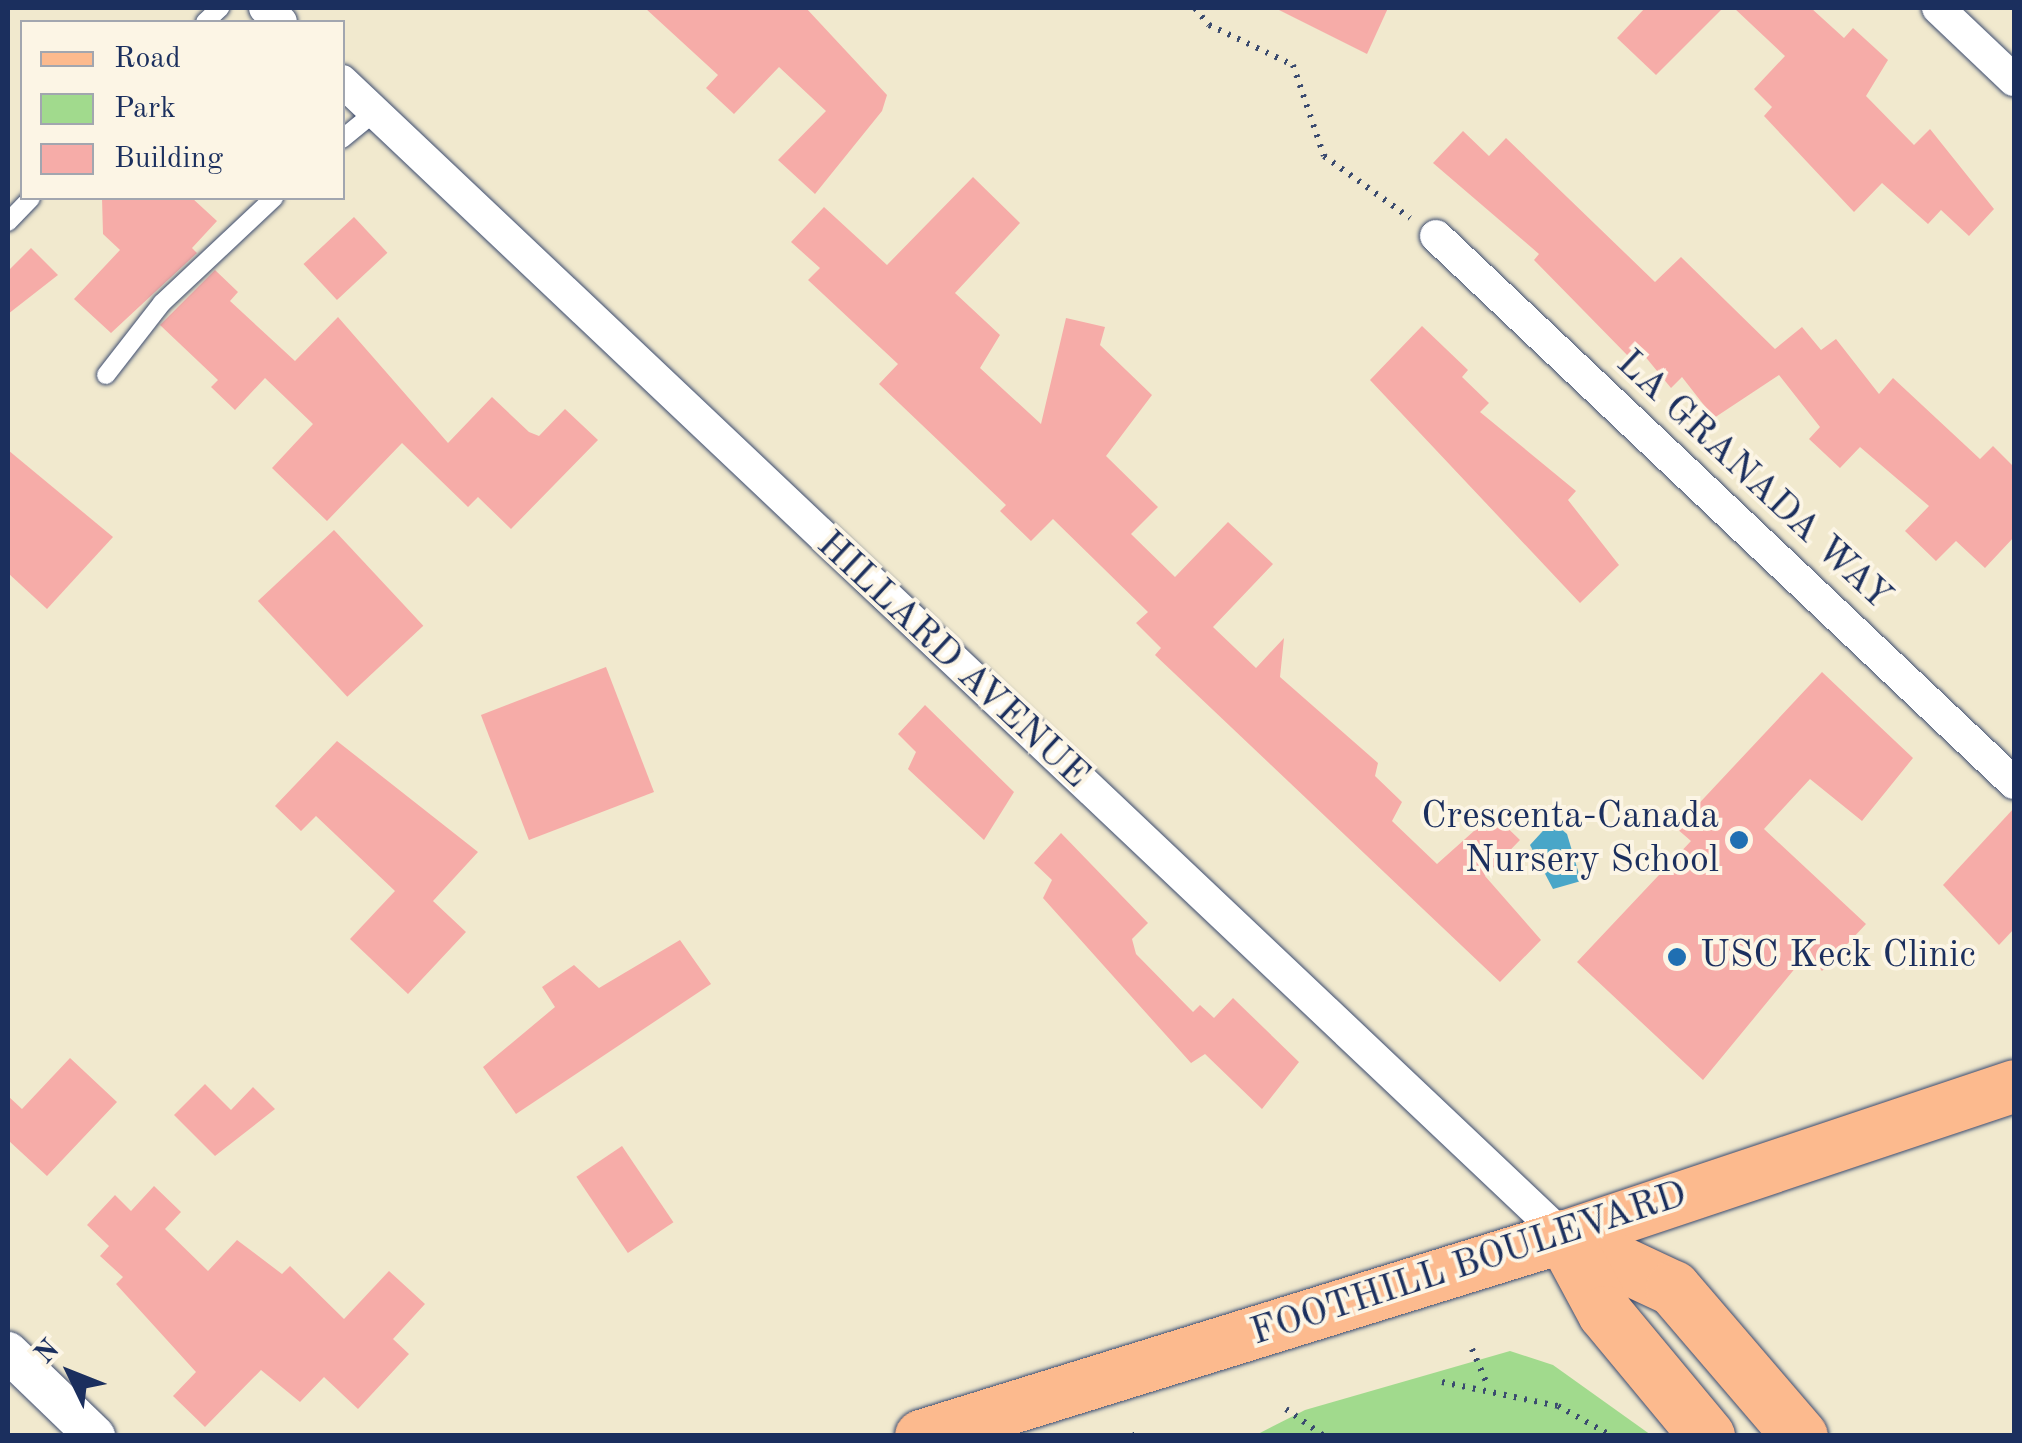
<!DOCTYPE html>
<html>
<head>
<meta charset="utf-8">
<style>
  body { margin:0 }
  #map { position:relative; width:2022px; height:1443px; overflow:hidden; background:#f1e9ce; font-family:"Old Standard TT",serif }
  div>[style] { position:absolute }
  .green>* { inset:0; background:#a1da8d }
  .water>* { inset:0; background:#49a6c8 }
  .building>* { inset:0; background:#f6aca8; transform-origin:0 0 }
  .path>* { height:6px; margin-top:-3px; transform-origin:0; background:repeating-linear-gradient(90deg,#3b4b6f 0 2.5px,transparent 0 10.5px) }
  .roads { filter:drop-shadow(0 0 2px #3b4b6f) drop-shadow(0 0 2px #3b4b6f) }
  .service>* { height:18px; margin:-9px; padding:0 9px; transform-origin:9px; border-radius:9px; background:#fff }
  .minor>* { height:32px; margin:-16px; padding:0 16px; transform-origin:16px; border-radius:16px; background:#fff }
  .tertiary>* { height:40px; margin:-20px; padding:0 20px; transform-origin:20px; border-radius:20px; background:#fff }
  .primary>* { height:52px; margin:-26px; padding:0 26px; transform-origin:26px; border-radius:26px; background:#fcba8e }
  .motorway>* { height:55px; margin:-27.5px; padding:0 27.5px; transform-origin:27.5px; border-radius:27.5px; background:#fcba8e }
  .dots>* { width:28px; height:28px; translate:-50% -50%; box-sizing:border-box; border:5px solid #fcf5e5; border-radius:50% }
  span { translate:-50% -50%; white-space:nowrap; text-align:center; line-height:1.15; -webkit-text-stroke:8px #fcf5e5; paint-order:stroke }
  .street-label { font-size:38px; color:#1b2f5e }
  .poi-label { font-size:38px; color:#1b2f5e }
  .right { translate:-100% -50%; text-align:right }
  .left { translate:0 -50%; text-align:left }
  .frame { position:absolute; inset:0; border:10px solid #1b2f5e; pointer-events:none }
  .legend { position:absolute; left:20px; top:20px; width:325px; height:180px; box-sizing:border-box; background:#fcf5e5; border:2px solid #a2a6af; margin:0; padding:12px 18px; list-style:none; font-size:30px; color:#1b2f5e }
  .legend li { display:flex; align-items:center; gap:20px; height:50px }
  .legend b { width:50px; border:2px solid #a2a6af }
  .north { position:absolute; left:20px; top:1323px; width:100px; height:100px; -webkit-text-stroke:8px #fcf5e5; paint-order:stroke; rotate:313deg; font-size:28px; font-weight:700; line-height:40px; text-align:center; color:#1b2f5e }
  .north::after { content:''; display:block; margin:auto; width:35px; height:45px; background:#1b2f5e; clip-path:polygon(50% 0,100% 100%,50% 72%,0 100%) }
</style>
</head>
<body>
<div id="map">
  <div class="green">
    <i style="clip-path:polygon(1510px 1351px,1553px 1365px,1651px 1435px,1256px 1435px,1305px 1410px)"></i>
  </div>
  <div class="water">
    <i style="clip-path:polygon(1552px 821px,1567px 834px,1581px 881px,1553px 889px,1530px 845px)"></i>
  </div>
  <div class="building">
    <i style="clip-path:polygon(645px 8px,806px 8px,887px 95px,882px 111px,815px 194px,778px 160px,826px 111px,779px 67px,734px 114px,706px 88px,718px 75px)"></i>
    <i style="clip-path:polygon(1275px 8px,1388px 8px,1367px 54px)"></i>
    <i style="clip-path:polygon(1645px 8px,1723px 8px,1656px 75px,1617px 38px)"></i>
    <i style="clip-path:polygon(1734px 8px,1811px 8px,1844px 38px,1853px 28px,1888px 60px,1866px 96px,1914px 145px,1930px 129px,1994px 209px,1969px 236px,1941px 210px,1928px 224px,1882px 183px,1854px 212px,1764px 116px,1772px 107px,1754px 89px,1785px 56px)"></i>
    <i style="clip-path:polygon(1463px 131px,1489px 156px,1506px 138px,1655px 282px,1681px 257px,1775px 349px,1802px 327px,1821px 350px,1836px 339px,1879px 394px,1893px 378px,1980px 459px,1993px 446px,2014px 467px,2014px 537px,1985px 568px,1956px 541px,1936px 561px,1905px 531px,1929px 506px,1860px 447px,1840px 468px,1809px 439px,1820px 427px,1779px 375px,1714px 418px,1682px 377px,1671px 388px,1639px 349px,1630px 358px,1534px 260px,1539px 254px,1433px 163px)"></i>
    <i style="clip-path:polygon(973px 177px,1020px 223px,955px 293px,1000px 335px,980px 368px,1041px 424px,1066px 318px,1105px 327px,1100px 345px,1152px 395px,1106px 456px,1158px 507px,1131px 534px,1175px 577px,1228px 522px,1273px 564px,1213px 627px,1256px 668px,1284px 638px,1280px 677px,1378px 763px,1375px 776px,1402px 802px,1392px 821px,1437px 864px,1493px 814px,1520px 840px,1485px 876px,1541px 940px,1500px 982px,1155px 655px,1161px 648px,1136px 623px,1148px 612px,1053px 519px,1031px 541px,1000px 511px,1006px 505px,879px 384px,898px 364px,808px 280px,820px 268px,791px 242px,824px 207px,887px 265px)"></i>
    <i style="clip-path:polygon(102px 198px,192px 198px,217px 221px,192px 248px,197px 253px,111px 333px,74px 299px,120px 250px,103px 234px)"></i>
    <i style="left:354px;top:217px;width:49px;height:69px;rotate:47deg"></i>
    <i style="clip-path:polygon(31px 248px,58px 275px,8px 314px,8px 271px)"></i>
    <i style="clip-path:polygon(215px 270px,238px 292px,230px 301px,295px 361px,338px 317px,448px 443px,492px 397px,529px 432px,539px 436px,565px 409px,598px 440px,511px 529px,478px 497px,468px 507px,402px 443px,327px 521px,272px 468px,313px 424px,265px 378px,235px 410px,211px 387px,218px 380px,160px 325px)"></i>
    <i style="clip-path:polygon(1422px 326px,1468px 370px,1462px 377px,1489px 403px,1480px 412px,1576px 491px,1568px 500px,1619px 565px,1580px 603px,1370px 380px)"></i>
    <i style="clip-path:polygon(8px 450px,113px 537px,47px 609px,8px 573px)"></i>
    <i style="left:334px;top:530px;width:131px;height:104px;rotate:47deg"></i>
    <i style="left:606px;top:667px;width:134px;height:134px;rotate:69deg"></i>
    <i style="clip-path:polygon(1822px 672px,1913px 758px,1862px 821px,1810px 779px,1764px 829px,1866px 924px,1822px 971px,1806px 955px,1703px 1080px,1577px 962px,1691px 841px,1676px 828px)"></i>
    <i style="clip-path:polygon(925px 705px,1014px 792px,984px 840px,908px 769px,916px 752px,898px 734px)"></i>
    <i style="clip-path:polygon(337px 741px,478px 852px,433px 901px,466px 932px,408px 994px,350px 939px,395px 891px,316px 816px,301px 831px,275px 806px)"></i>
    <i style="clip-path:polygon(2014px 808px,2014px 929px,1999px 945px,1943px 885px)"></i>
    <i style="clip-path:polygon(1061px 833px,1148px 923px,1132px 939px,1136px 954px,1193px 1012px,1200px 1005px,1214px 1018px,1233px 998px,1299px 1062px,1262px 1109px,1205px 1054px,1191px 1063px,1043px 898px,1052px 880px,1034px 863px)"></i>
    <i style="clip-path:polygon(680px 940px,711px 984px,516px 1114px,483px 1067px,555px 1007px,542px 987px,574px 965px,599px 988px)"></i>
    <i style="clip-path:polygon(70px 1058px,117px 1102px,47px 1176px,8px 1140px,8px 1096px,22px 1109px)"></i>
    <i style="clip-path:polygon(205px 1084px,231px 1110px,253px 1087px,275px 1109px,215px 1156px,174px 1115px)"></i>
    <i style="left:622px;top:1146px;width:92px;height:55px;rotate:56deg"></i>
    <i style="clip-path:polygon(154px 1186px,181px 1212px,165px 1229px,208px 1271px,237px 1240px,282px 1274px,290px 1266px,344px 1319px,389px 1271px,425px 1304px,393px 1339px,409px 1354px,358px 1409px,324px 1377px,300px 1402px,261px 1370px,205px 1427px,173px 1396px,196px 1372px,116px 1284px,123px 1277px,100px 1256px,109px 1246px,87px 1225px,115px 1195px,131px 1211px)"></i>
  </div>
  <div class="path">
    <i style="left:1195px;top:8px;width:22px;rotate:51deg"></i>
    <i style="left:1209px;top:25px;width:93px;rotate:25.5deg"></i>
    <i style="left:1293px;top:65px;width:96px;rotate:71.2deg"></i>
    <i style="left:1324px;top:156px;width:106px;rotate:35.8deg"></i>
    <i style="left:1472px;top:1349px;width:40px;rotate:66.6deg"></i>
    <i style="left:1442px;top:1382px;width:118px;rotate:11.7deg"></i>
    <i style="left:1558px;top:1406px;width:62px;rotate:29.1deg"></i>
    <i style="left:1286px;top:1409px;width:47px;rotate:35.4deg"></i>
    <i style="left:1133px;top:1436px;width:4px;rotate:-34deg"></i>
  </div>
  <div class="roads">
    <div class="service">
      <i style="left:205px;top:22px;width:21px;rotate:-43deg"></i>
      <i style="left:342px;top:139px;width:43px;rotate:-39.3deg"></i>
      <i style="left:8px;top:222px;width:33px;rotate:-46deg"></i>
      <i style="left:106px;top:375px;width:91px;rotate:-52.1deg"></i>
      <i style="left:162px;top:303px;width:154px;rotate:-43.2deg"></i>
    </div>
    <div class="minor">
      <i style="left:265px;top:8px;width:21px;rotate:41deg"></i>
      <i style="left:1938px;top:8px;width:105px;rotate:43.5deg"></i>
      <i style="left:342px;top:81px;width:1682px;rotate:43.41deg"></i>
      <i style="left:1436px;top:236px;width:796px;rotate:43.42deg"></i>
    </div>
    <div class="tertiary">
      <i style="left:8px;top:1352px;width:121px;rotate:44deg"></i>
    </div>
    <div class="primary">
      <i style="left:921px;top:1436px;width:673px;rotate:-17.2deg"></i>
      <i style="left:1564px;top:1237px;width:475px;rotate:-18.5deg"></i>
    </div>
    <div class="motorway">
      <i style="left:1564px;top:1237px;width:120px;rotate:25.1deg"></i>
      <i style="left:1673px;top:1288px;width:195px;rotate:49.4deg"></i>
      <i style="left:1564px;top:1237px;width:86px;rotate:61.7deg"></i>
      <i style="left:1605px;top:1313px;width:160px;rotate:50.3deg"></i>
    </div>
  </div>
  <div class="dots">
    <i style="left:1739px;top:840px;background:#1f6fb2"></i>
    <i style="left:1677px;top:957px;background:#1f6fb2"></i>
  </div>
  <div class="street-label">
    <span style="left:1753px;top:481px;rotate:43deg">LA GRANADA WAY</span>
    <span style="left:952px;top:661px;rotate:43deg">HILLARD AVENUE</span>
    <span style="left:1469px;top:1265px;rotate:-18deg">FOOTHILL BOULEVARD</span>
  </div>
  <div class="poi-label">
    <span class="right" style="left:1719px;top:840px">Crescenta-Canada<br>Nursery School</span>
    <span class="left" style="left:1700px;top:957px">USC Keck Clinic</span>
  </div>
  <div class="frame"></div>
  <ul class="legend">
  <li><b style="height:12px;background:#fcba8e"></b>Road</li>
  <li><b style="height:28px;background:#a1da8d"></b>Park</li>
  <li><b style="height:28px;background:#f6aca8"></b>Building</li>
  </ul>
  <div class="north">N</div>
</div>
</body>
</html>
